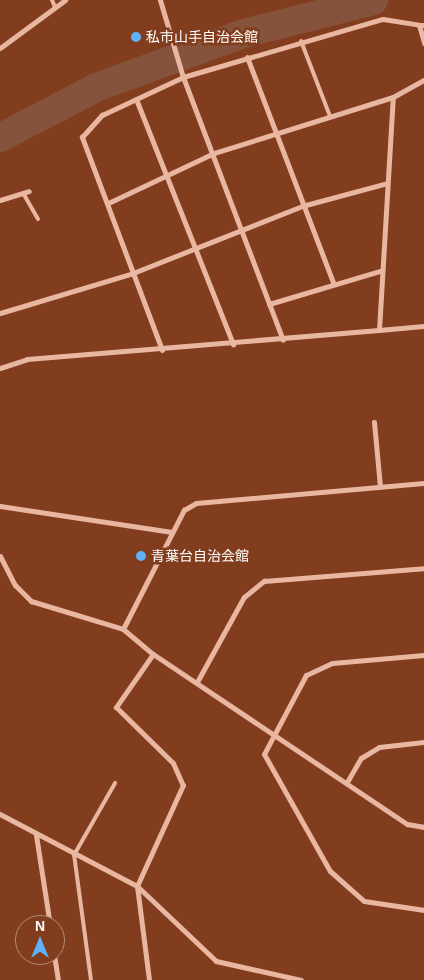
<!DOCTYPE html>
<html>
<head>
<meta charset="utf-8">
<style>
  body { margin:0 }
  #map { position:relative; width:424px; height:980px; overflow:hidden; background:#813d1d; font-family:Arial,"Noto Sans JP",sans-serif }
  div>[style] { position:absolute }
  .river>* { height:29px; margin:-14.5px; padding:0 14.5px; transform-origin:14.5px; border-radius:14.5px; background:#85533b }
  .service>* { height:4px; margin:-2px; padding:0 2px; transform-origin:2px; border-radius:2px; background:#e9b7a1 }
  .minor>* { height:5px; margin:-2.5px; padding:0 2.5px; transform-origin:2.5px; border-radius:2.5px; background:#e9b7a1 }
  .dots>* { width:14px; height:14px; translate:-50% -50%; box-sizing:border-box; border:2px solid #813d1d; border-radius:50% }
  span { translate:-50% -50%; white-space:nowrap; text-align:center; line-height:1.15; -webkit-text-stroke:5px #813d1d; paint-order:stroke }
  .poi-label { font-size:14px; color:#fff }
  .left { translate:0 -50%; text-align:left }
  .north { position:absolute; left:15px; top:915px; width:50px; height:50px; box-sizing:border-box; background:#813d1d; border:1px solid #b38b77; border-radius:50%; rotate:0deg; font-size:14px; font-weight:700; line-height:20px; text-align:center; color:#fff }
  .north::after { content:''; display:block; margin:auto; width:18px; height:22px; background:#5fb1f9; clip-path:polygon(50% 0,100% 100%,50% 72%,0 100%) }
</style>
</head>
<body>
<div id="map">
  <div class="river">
    <i style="left:0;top:137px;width:110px;rotate:-27.5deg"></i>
    <i style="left:98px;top:86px;width:154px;rotate:-20.1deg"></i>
    <i style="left:243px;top:33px;width:134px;rotate:-14.2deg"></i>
  </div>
  <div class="service">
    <i style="left:52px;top:0;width:8px;rotate:67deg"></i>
    <i style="left:301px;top:41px;width:80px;rotate:68.9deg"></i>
    <i style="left:23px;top:193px;width:30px;rotate:60deg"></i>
    <i style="left:91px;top:980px;width:126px;rotate:-97.7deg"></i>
    <i style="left:74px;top:855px;width:83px;rotate:-60.3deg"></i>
  </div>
  <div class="minor">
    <i style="left:160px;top:0;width:80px;rotate:73.4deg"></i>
    <i style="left:183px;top:77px;width:281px;rotate:69.2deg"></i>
    <i style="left:424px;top:25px;width:5px;rotate:180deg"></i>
    <i style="left:419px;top:25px;width:19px;rotate:74deg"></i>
    <i style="left:0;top:48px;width:81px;rotate:-36.4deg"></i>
    <i style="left:247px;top:57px;width:241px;rotate:69.1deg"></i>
    <i style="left:393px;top:97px;width:35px;rotate:-29deg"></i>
    <i style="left:136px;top:99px;width:264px;rotate:68.4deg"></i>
    <i style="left:0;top:200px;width:30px;rotate:-17deg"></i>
    <i style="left:269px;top:304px;width:116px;rotate:-16.6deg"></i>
    <i style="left:0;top:313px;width:139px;rotate:-16.7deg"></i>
    <i style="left:133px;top:273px;width:182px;rotate:-21.6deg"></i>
    <i style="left:302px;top:206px;width:88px;rotate:-15.1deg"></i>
    <i style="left:379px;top:330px;width:45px;rotate:-5.1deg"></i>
    <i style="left:162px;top:350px;width:228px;rotate:-110.6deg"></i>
    <i style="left:82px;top:137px;width:30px;rotate:-48deg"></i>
    <i style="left:102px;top:115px;width:89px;rotate:-25.1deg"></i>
    <i style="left:183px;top:77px;width:208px;rotate:-16.2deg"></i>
    <i style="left:383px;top:19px;width:36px;rotate:9deg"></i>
    <i style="left:0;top:368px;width:28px;rotate:-18deg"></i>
    <i style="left:27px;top:359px;width:353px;rotate:-4.7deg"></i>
    <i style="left:379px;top:330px;width:233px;rotate:-86.6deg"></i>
    <i style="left:393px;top:97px;width:188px;rotate:162.6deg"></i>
    <i style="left:214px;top:153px;width:117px;rotate:154.7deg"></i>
    <i style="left:374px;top:422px;width:65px;rotate:84.7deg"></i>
    <i style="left:0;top:506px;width:174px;rotate:8.6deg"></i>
    <i style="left:0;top:556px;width:33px;rotate:63deg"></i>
    <i style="left:15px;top:585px;width:23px;rotate:45deg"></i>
    <i style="left:31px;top:601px;width:96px;rotate:16.9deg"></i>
    <i style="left:123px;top:629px;width:39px;rotate:40deg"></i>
    <i style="left:153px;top:654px;width:65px;rotate:124.9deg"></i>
    <i style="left:116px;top:707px;width:80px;rotate:44.5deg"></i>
    <i style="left:173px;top:763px;width:24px;rotate:66deg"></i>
    <i style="left:183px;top:785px;width:111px;rotate:114.5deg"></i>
    <i style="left:137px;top:886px;width:155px;rotate:-152.3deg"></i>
    <i style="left:123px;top:629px;width:134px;rotate:-62.9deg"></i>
    <i style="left:184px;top:510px;width:14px;rotate:-30deg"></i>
    <i style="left:196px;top:503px;width:229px;rotate:-5deg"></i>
    <i style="left:153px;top:654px;width:306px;rotate:33.8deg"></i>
    <i style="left:407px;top:824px;width:17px;rotate:10deg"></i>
    <i style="left:424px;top:655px;width:92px;rotate:175deg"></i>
    <i style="left:332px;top:663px;width:29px;rotate:155deg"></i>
    <i style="left:306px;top:675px;width:89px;rotate:118deg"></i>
    <i style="left:264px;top:754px;width:134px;rotate:60.6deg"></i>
    <i style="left:330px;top:871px;width:45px;rotate:41.4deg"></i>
    <i style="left:364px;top:901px;width:61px;rotate:8.5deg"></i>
    <i style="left:197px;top:682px;width:97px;rotate:-61.1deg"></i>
    <i style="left:244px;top:597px;width:26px;rotate:-39deg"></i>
    <i style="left:264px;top:581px;width:161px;rotate:-4.6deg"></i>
    <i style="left:347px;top:782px;width:28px;rotate:-60deg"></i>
    <i style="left:361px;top:758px;width:21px;rotate:-31deg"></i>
    <i style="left:379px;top:747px;width:45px;rotate:-6.3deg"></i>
    <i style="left:36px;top:835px;width:91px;rotate:81.2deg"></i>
    <i style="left:137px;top:886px;width:109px;rotate:43.5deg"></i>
    <i style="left:216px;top:961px;width:87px;rotate:12.6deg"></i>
    <i style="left:137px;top:886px;width:95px;rotate:82.7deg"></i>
    <i style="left:54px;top:955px;width:25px;rotate:81deg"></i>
  </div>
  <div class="dots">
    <i style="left:136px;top:37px;background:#5fb1f9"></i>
    <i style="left:141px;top:556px;background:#5fb1f9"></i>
  </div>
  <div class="poi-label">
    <span class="left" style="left:146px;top:37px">私市山手自治会館</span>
    <span class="left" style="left:151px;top:556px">青葉台自治会館</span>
  </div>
  <div class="north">N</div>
</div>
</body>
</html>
